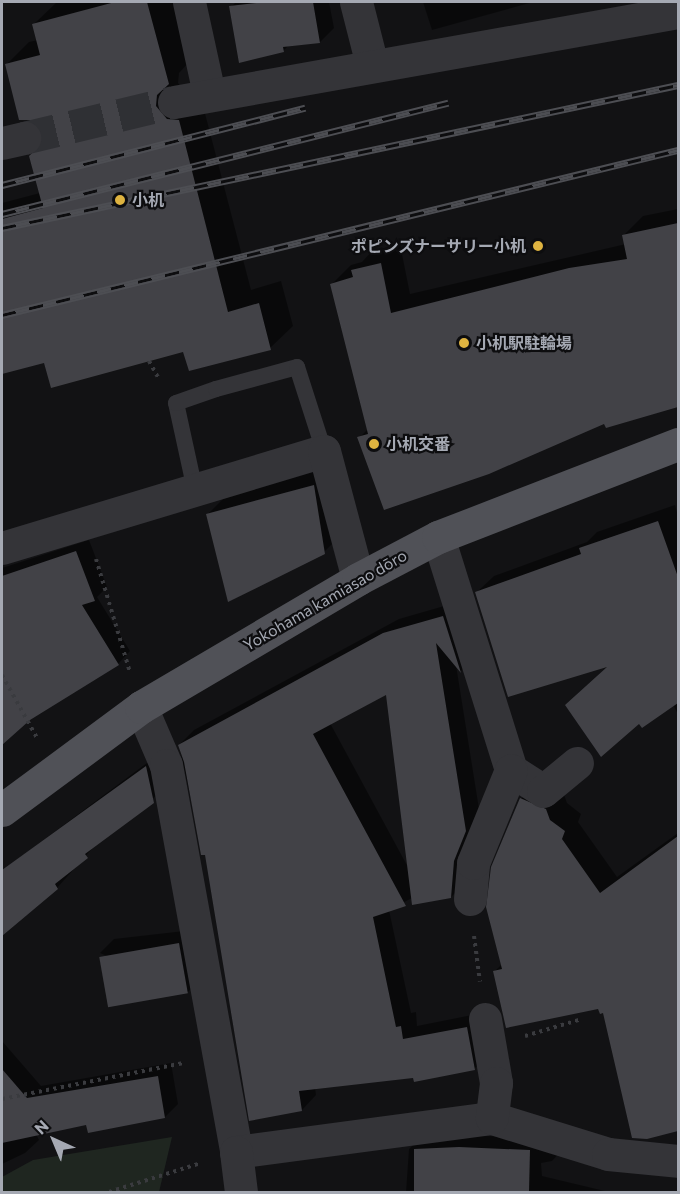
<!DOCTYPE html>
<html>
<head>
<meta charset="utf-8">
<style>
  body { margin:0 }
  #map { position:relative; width:680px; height:1194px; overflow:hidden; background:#121214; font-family:Commissioner,"Noto Sans JP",sans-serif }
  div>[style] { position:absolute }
  .green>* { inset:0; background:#1f2620 }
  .shadow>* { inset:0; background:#0007 }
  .building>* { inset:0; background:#424247; transform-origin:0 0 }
  .minor-tunnel>* { height:33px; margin-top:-16.5px; transform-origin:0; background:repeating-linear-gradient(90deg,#2f3034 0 33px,transparent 0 49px) }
  .path>* { height:4px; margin-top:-2px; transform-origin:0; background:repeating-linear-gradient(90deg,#3a3b3f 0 3px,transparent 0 7.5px) }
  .service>* { height:16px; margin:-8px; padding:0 8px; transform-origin:8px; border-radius:8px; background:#343438 }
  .minor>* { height:33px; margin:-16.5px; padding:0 16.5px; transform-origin:16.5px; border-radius:16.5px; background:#343438 }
  .primary>* { height:33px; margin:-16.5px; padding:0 16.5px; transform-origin:16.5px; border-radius:16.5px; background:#505157 }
  .rail>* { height:7px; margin-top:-3.5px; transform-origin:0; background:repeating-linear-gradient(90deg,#0d0d0f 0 14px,#4d4e53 0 28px); box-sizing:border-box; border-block:2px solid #4d4e53 }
  .dots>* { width:16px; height:16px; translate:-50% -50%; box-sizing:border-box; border:3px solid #0d0d0f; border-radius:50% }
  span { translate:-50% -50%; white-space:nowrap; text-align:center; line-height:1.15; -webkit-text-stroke:4.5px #0d0d0f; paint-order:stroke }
  .poi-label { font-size:16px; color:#a5a9b3; font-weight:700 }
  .left { translate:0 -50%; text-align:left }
  .right { translate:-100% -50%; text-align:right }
  .street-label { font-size:16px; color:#a5a9b3 }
  .frame { position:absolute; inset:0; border:3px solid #a5a9b3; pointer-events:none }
  .north { position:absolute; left:24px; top:1110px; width:60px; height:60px; -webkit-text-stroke:4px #0d0d0f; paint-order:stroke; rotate:316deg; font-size:16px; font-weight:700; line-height:24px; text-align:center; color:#a5a9b3 }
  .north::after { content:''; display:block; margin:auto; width:21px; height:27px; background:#a5a9b3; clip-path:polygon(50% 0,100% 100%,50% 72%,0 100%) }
</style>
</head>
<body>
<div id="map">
  <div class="green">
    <i style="clip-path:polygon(172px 1137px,159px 1192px,2px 1192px,2px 1177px,33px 1160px)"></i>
  </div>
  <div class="shadow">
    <i style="clip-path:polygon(57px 2px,175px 2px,191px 60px,179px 73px,178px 83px,190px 97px,201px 98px,251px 290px,281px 281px,293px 326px,270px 348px,184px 350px,45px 361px,2px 372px,2px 203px,40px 193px,44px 133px,6px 65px,29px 42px,38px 40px,34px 24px)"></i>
    <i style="clip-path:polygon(236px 2px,329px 2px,334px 28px,320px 42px,289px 45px,283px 51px,231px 7px)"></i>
    <i style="clip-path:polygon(423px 2px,533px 2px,432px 30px)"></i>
    <i style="clip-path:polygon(678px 209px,678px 403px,607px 426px,605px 422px,359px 438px,368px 429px,332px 284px,351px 265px,362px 262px,372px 251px,400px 244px,410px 294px,626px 244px,624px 235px,643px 216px)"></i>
    <i style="clip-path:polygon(332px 466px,343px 533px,324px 552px,208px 514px,227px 495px)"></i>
    <i style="clip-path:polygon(675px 505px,678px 516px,678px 714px,672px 703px,610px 665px,477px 592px,494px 576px,587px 542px,597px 532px)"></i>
    <i style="clip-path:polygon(89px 540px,107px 587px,97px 597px,130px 651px,118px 664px,29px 719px,2px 741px,2px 568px)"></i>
    <i style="clip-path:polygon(evenodd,458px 602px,475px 657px,461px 671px,456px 665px,480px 815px,466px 882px,451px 897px,412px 898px,389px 910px,411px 1013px,416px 1012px,417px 1026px,482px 1013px,489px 1054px,474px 1069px,315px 1087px,316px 1095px,302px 1110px,207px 853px,203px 854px,179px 745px,194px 730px,399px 619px,458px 602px,387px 693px,409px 869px,330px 723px,387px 693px)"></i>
    <i style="clip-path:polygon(159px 754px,166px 788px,99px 841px,57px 888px,2px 934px,2px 888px,6px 884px,2px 871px)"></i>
    <i style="clip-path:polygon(538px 782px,563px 792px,567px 803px,581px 814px,578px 822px,617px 877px,678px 833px,678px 1130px,647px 1138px,604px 1011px,495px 971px,502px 964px,521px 799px)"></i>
    <i style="clip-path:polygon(193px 930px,201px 978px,188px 992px,100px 953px,114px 939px)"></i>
    <i style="clip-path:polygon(2px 1041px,41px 1086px,171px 1063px,178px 1104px,165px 1117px,87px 1123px,36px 1134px,39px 1140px,25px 1153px,2px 1164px)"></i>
    <i style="clip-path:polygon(423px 1135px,547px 1137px,566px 1146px,552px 1161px,541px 1163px,542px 1176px,609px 1192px,406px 1192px,409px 1149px)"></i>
  </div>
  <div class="building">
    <i style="clip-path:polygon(115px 2px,147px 2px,169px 84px,157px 95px,156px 106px,167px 119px,179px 120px,228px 312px,259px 303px,271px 350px,189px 371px,183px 352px,51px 388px,44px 363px,2px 374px,2px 219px,43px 208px,29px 156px,42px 144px,42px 133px,30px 120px,19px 120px,5px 64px,40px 55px,32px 24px)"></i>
    <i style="clip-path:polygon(265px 2px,313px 2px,320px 43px,283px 47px,284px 52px,239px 63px,229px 6px)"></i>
    <i style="clip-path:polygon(678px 223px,678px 407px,606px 428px,604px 424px,489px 474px,384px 510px,357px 437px,368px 434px,330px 284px,353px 277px,351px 270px,381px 263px,391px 313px,569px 268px,627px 259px,622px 235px)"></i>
    <i style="clip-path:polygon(314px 485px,325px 554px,228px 602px,206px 514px)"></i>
    <i style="clip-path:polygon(658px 521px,678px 577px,678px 703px,642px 728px,639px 724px,601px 757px,565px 705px,607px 667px,508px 697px,475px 592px,581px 554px,579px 548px)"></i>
    <i style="clip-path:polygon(76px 551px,95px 601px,82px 605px,119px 665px,30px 720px,2px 745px,2px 576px)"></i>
    <i style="clip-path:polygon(443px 616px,461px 673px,436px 643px,466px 831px,454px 861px,451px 898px,412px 905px,386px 695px,313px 734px,406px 906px,373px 917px,396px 1027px,401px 1026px,403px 1039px,467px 1027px,475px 1070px,414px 1082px,413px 1078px,299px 1091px,302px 1111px,249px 1121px,205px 855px,201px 855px,184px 762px,178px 745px,383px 633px)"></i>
    <i style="clip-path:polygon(146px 766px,154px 803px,85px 854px,88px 858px,55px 884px,58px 889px,2px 936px,2px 870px)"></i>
    <i style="clip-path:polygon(520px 798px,546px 809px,550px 820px,565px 831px,562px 839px,600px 893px,678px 836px,678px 1131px,647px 1139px,632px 1138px,603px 1013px,600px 1014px,598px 1009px,506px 1028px,493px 971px,502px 969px,486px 907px,491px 867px)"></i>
    <i style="left:179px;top:943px;width:51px;height:81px;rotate:80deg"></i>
    <i style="clip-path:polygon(2px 1069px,27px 1098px,158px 1076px,165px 1118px,88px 1133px,86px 1125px,2px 1143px)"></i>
    <i style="clip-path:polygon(459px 1147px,530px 1150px,529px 1192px,414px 1192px,414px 1149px)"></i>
  </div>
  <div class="minor-tunnel">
    <i style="left:24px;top:138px;width:154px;rotate:-13.5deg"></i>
  </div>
  <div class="path">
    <i style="left:149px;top:361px;width:21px;rotate:61deg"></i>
    <i style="left:96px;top:559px;width:118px;rotate:73.3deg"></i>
    <i style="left:2px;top:675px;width:72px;rotate:60.9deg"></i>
    <i style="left:474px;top:936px;width:46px;rotate:82.6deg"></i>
    <i style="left:525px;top:1036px;width:59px;rotate:-16.6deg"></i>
    <i style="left:2px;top:1099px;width:185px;rotate:-11.2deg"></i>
    <i style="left:109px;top:1192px;width:96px;rotate:-17.5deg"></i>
  </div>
  <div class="service">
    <i style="left:195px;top:490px;width:89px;rotate:-102.3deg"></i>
    <i style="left:176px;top:403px;width:42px;rotate:-19.3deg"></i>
    <i style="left:216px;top:389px;width:84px;rotate:-15.2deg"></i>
    <i style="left:297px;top:367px;width:88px;rotate:72.2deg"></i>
  </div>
  <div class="minor">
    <i style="left:189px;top:2px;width:94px;rotate:77.7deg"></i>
    <i style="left:356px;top:2px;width:65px;rotate:75.7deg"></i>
    <i style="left:174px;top:102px;width:512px;rotate:-10.12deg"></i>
    <i style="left:2px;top:143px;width:23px;rotate:-13deg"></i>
    <i style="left:438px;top:537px;width:244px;rotate:72.6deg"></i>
    <i style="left:511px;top:770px;width:38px;rotate:33deg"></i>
    <i style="left:543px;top:791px;width:44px;rotate:-39.5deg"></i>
    <i style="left:2px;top:548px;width:336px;rotate:-16.8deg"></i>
    <i style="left:324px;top:451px;width:132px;rotate:75.1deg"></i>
    <i style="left:141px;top:707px;width:63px;rotate:66.7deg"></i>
    <i style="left:166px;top:765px;width:393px;rotate:79.7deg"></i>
    <i style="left:236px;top:1152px;width:258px;rotate:-7.6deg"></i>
    <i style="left:492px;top:1118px;width:121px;rotate:17.2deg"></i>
    <i style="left:608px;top:1154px;width:70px;rotate:5.7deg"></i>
    <i style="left:470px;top:899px;width:36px;rotate:-85deg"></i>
    <i style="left:473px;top:863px;width:100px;rotate:-67.8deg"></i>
    <i style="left:485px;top:1019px;width:65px;rotate:80.2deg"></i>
    <i style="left:496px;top:1083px;width:35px;rotate:97deg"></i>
    <i style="left:236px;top:1152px;width:40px;rotate:82.9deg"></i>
  </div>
  <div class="primary">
    <i style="left:2px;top:810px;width:173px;rotate:-36.5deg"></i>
    <i style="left:141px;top:707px;width:252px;rotate:-30.5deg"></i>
    <i style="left:358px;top:579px;width:90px;rotate:-27.7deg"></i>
    <i style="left:438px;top:537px;width:257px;rotate:-21.2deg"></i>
  </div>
  <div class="rail">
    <i style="left:2px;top:185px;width:313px;rotate:-14.3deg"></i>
    <i style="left:2px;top:214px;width:460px;rotate:-14deg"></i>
    <i style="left:2px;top:228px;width:691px;rotate:-11.94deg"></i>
    <i style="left:2px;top:315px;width:696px;rotate:-13.72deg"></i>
  </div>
  <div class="dots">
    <i style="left:120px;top:200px;background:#deb340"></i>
    <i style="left:538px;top:246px;background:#deb340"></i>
    <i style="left:464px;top:343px;background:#deb340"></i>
    <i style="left:374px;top:444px;background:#deb340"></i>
  </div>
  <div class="poi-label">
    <span class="left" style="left:132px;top:200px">小机</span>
    <span class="right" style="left:526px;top:246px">ポピンズナーサリー小机</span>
    <span class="left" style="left:476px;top:343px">小机駅駐輪場</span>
    <span class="left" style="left:386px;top:444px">小机交番</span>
  </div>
  <div class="street-label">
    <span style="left:325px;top:600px;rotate:-30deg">Yokohama kamiasao dōro</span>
  </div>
  <div class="frame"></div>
  <div class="north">N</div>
</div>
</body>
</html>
